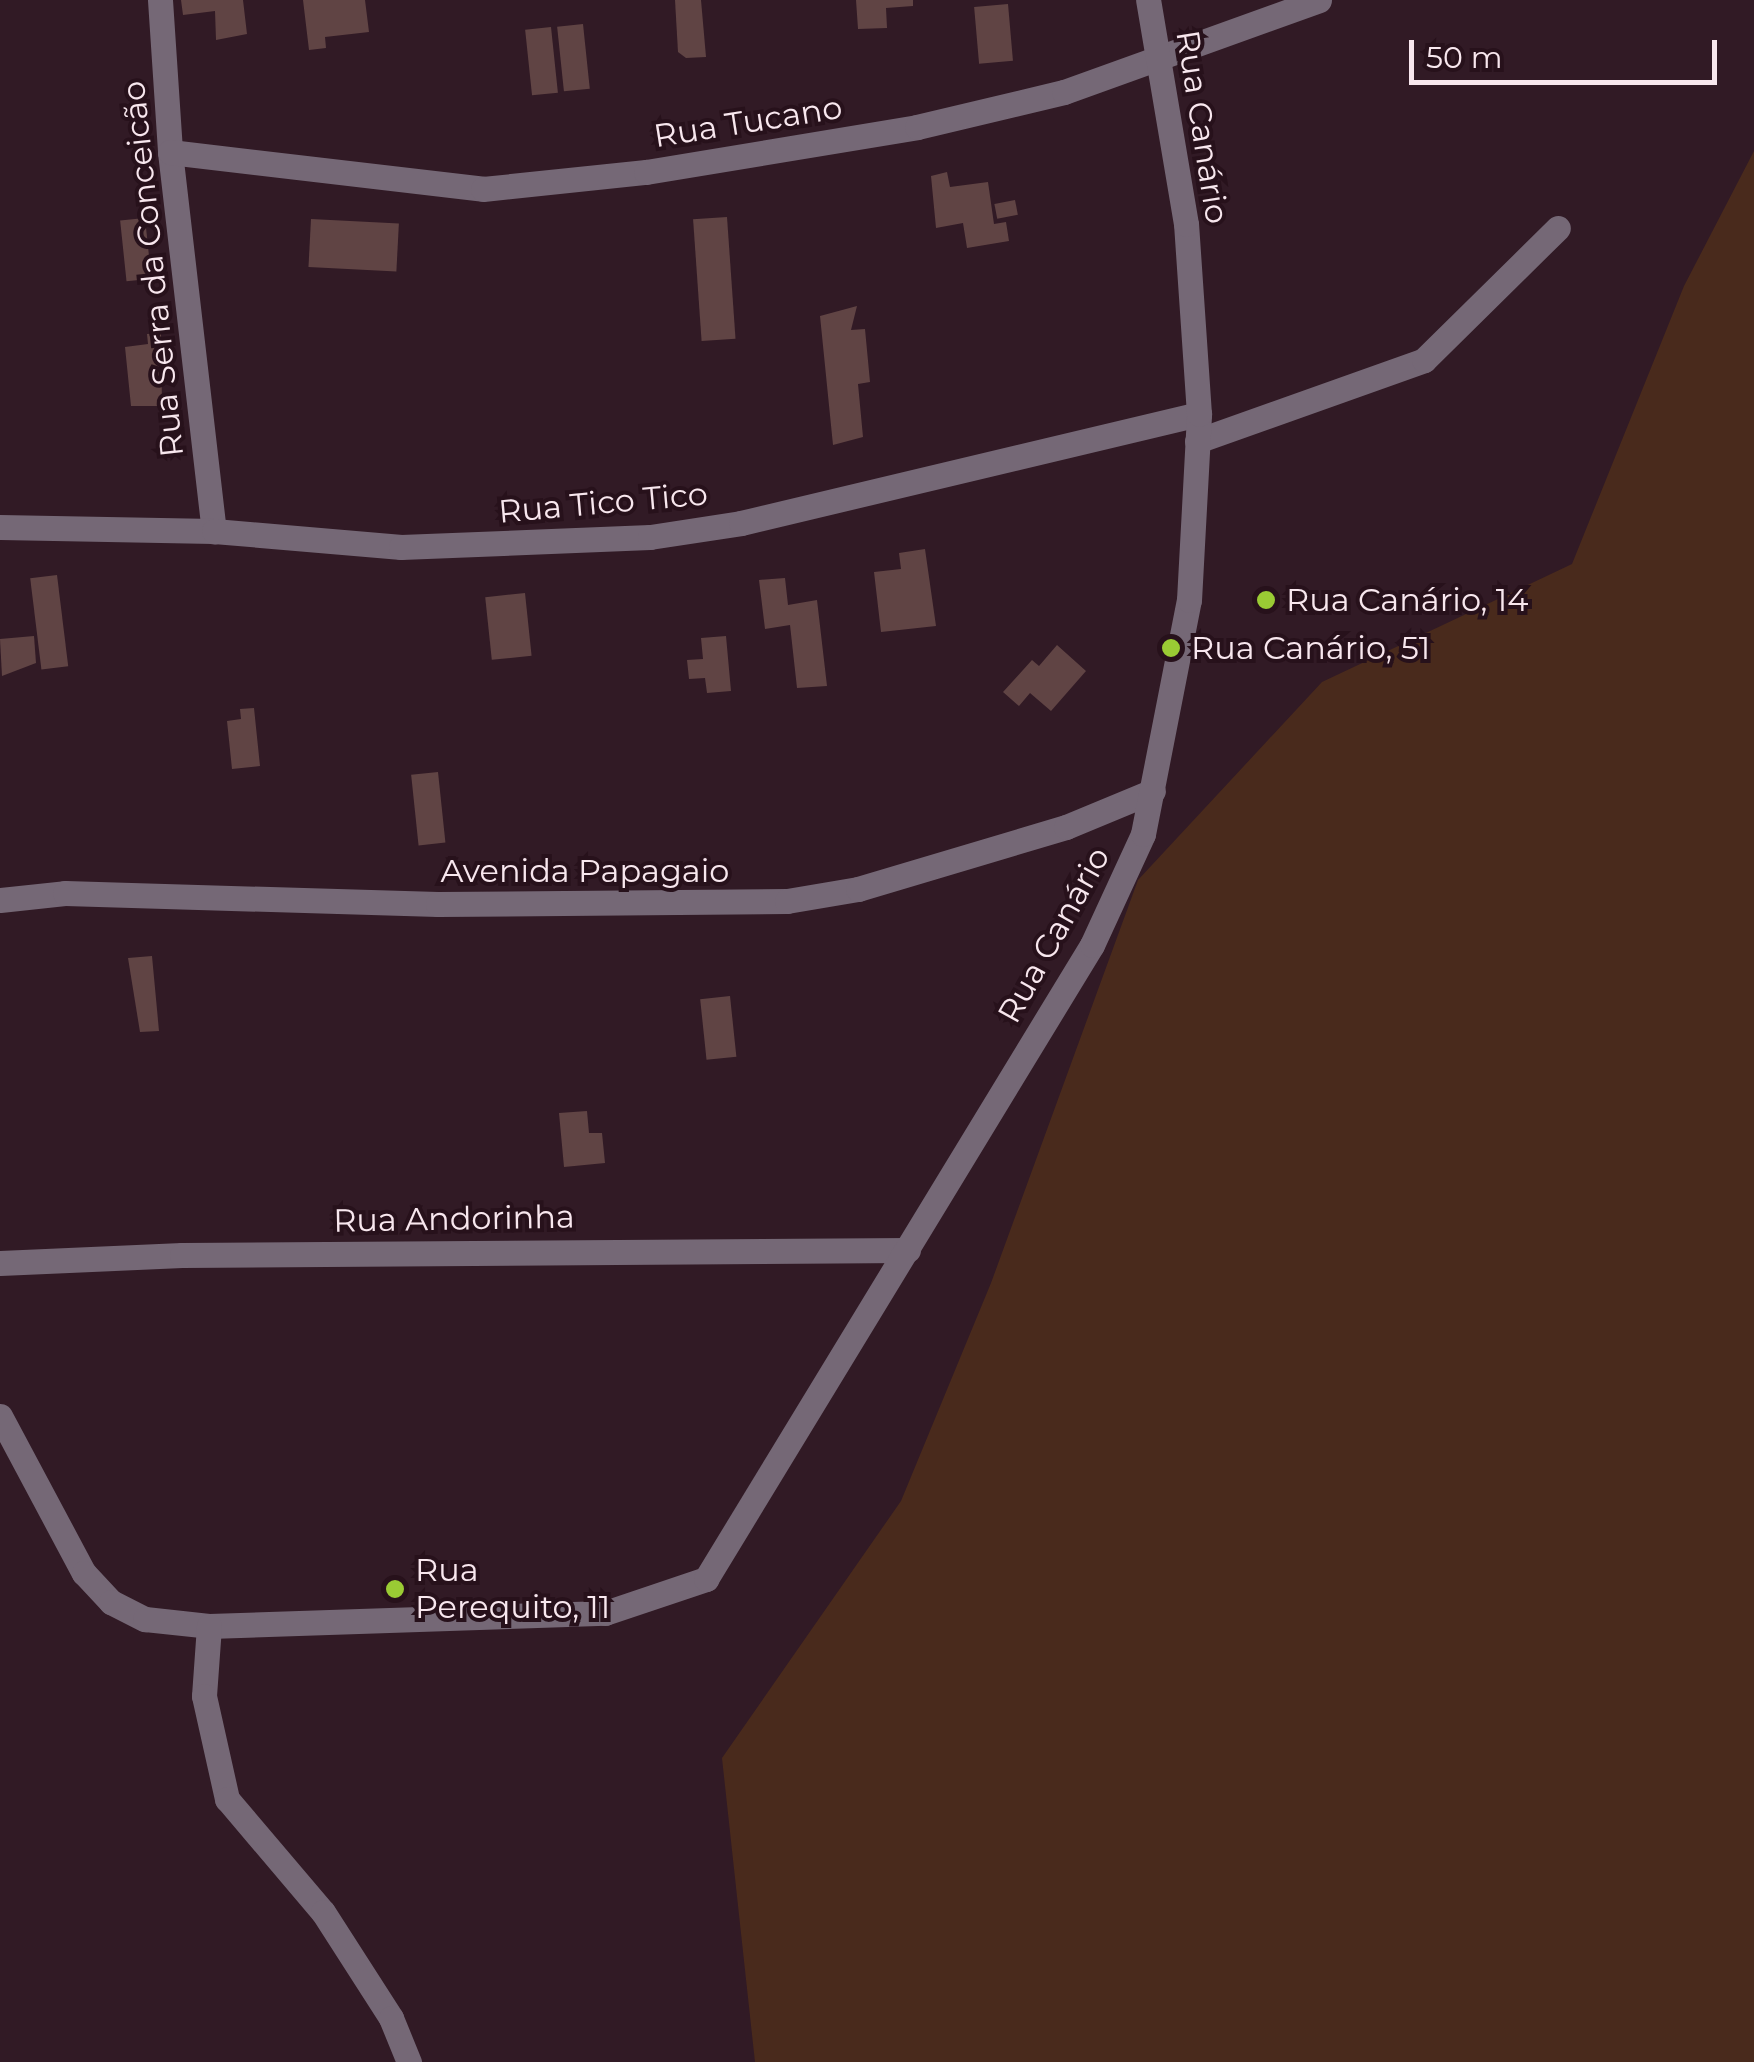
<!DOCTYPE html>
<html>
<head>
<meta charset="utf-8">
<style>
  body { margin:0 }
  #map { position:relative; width:1754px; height:2062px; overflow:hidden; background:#311a25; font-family:Montserrat,sans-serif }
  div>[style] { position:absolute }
  .green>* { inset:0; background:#492a1c }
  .building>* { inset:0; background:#604444; transform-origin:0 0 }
  .minor>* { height:25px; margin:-12.5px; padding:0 12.5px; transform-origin:12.5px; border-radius:12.5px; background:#756876 }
  .dots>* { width:28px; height:28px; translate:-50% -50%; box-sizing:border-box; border:5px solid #27111b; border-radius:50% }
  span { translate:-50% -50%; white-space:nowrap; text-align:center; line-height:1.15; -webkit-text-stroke:8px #27111b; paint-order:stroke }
  .street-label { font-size:32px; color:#f8e7ee }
  .poi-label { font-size:32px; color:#f8e7ee }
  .left { translate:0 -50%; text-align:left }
  .scale { position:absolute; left:1409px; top:40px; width:308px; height:45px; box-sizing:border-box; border:5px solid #f8e7ee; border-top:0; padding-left:12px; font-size:30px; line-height:35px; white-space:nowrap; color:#f8e7ee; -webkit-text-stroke:8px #27111b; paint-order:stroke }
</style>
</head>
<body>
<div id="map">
  <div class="green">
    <i style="clip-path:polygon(1754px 151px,1754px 2062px,755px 2062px,722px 1758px,901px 1501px,991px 1283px,1138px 880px,1322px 682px,1572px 564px,1684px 286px)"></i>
  </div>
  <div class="building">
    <i style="clip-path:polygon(181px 0,243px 0,247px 34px,216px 40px,215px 11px,183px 15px)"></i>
    <i style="clip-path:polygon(303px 0,365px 0,369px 32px,325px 37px,326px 48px,309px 50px)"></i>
    <i style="clip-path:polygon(675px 0,701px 0,706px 57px,686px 58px,678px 52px)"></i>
    <i style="clip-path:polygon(856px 0,913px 0,913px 6px,886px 8px,887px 28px,858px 29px)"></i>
    <i style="left:1008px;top:4px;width:57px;height:34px;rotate:85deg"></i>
    <i style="left:583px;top:24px;width:65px;height:26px;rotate:84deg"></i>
    <i style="left:551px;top:27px;width:66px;height:26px;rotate:84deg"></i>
    <i style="clip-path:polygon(947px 172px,950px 187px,988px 182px,994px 224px,1006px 222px,1009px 241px,967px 248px,963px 223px,936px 228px,931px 176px)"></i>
    <i style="left:1015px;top:200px;width:15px;height:21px;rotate:79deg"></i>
    <i style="left:727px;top:217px;width:122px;height:34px;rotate:86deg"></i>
    <i style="left:145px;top:218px;width:61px;height:25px;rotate:84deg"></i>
    <i style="left:311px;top:219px;width:88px;height:48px;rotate:3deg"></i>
    <i style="clip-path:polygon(857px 306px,851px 330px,865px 329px,870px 382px,858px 384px,863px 437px,833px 445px,820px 316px)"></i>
    <i style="clip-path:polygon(161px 333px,162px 406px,131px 406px,125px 347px,148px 344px,147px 334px)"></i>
    <i style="clip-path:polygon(925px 549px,936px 626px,881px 632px,874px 572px,901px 569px,899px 553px)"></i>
    <i style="left:57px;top:575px;width:92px;height:27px;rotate:83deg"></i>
    <i style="clip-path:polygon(785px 578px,788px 605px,817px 600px,827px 686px,797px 688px,790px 625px,765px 629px,759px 580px)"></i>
    <i style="left:525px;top:593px;width:63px;height:40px;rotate:84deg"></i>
    <i style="clip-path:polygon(34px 636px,36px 663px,2px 676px,0 639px)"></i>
    <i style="clip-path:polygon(726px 636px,731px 691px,707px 693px,705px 678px,689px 679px,687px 660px,703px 659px,701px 638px)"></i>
    <i style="clip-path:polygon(1057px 645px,1086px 671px,1051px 711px,1030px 693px,1019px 706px,1003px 692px,1032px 660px,1039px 666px)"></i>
    <i style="clip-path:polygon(254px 708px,260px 766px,232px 769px,227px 721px,241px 719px,240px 709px)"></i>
    <i style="left:438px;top:772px;width:71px;height:27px;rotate:84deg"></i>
    <i style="clip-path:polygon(152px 956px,159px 1031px,140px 1032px,128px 958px)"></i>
    <i style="left:730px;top:996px;width:61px;height:30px;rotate:84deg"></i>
    <i style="clip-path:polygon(587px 1111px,589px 1133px,602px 1133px,605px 1163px,564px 1167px,559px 1113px)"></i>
  </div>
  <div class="minor">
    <i style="left:160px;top:0;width:152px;rotate:86.2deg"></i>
    <i style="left:170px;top:152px;width:382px;rotate:83.4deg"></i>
    <i style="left:170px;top:152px;width:315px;rotate:6.7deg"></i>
    <i style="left:483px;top:189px;width:164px;rotate:-6deg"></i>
    <i style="left:646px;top:172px;width:275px;rotate:-9.4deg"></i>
    <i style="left:917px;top:127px;width:151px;rotate:-13.4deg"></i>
    <i style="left:1064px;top:92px;width:271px;rotate:-19.8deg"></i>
    <i style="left:1197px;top:441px;width:241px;rotate:-19.6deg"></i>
    <i style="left:1424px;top:360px;width:188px;rotate:-44.6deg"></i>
    <i style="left:0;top:527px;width:214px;rotate:1.1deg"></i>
    <i style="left:214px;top:531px;width:188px;rotate:4.9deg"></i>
    <i style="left:401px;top:547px;width:249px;rotate:-2.3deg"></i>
    <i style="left:650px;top:537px;width:92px;rotate:-8.7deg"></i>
    <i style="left:741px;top:523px;width:471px;rotate:-13.4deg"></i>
    <i style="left:0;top:900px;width:65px;rotate:-6.1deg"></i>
    <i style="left:65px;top:893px;width:373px;rotate:1.7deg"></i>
    <i style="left:438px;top:904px;width:349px;rotate:-0.5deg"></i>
    <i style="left:787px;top:901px;width:72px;rotate:-9.6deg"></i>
    <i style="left:858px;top:889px;width:217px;rotate:-16.6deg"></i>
    <i style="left:1066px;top:827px;width:94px;rotate:-22.5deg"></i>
    <i style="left:0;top:1263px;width:182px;rotate:-2.5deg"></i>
    <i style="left:182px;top:1255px;width:726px;rotate:-0.39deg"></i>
    <i style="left:0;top:1416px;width:178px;rotate:61.9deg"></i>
    <i style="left:84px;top:1573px;width:40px;rotate:47deg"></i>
    <i style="left:111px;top:1602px;width:38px;rotate:27deg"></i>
    <i style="left:145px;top:1619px;width:64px;rotate:6.2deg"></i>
    <i style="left:209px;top:1626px;width:396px;rotate:-1.9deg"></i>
    <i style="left:605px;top:1613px;width:107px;rotate:-18.6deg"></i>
    <i style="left:706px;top:1579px;width:742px;rotate:-58.67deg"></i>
    <i style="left:1092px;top:945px;width:122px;rotate:-65.3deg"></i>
    <i style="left:1143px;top:834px;width:238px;rotate:-78.9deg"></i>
    <i style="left:1189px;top:600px;width:186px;rotate:-86.9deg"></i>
    <i style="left:1199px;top:414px;width:190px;rotate:-93.9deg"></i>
    <i style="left:1186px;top:224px;width:227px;rotate:-99.6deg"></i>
    <i style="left:209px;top:1626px;width:70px;rotate:94.1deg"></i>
    <i style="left:204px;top:1696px;width:106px;rotate:77.4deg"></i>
    <i style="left:227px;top:1799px;width:148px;rotate:49.7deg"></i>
    <i style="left:323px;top:1912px;width:126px;rotate:57.3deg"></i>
    <i style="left:391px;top:2018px;width:48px;rotate:67.8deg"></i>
  </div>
  <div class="dots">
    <i style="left:1266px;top:600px;background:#9acb34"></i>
    <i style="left:1171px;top:648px;background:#9acb34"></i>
    <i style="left:395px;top:1589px;background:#9acb34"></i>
  </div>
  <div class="street-label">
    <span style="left:748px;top:122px;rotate:-9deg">Rua Tucano</span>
    <span style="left:1202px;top:127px;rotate:81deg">Rua Canário</span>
    <span style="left:153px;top:269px;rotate:-96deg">Rua Serra da Conceicão</span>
    <span style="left:603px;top:503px;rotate:-5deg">Rua Tico Tico</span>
    <span style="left:585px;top:871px">Avenida Papagaio</span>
    <span style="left:1054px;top:935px;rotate:-61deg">Rua Canário</span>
    <span style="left:454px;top:1219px;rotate:-1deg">Rua Andorinha</span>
  </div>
  <div class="poi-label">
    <span class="left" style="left:1286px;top:600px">Rua Canário, 14</span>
    <span class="left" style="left:1191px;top:648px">Rua Canário, 51</span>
    <span class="left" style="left:415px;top:1589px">Rua<br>Perequito, 11</span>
  </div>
  <div class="scale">50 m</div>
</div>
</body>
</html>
